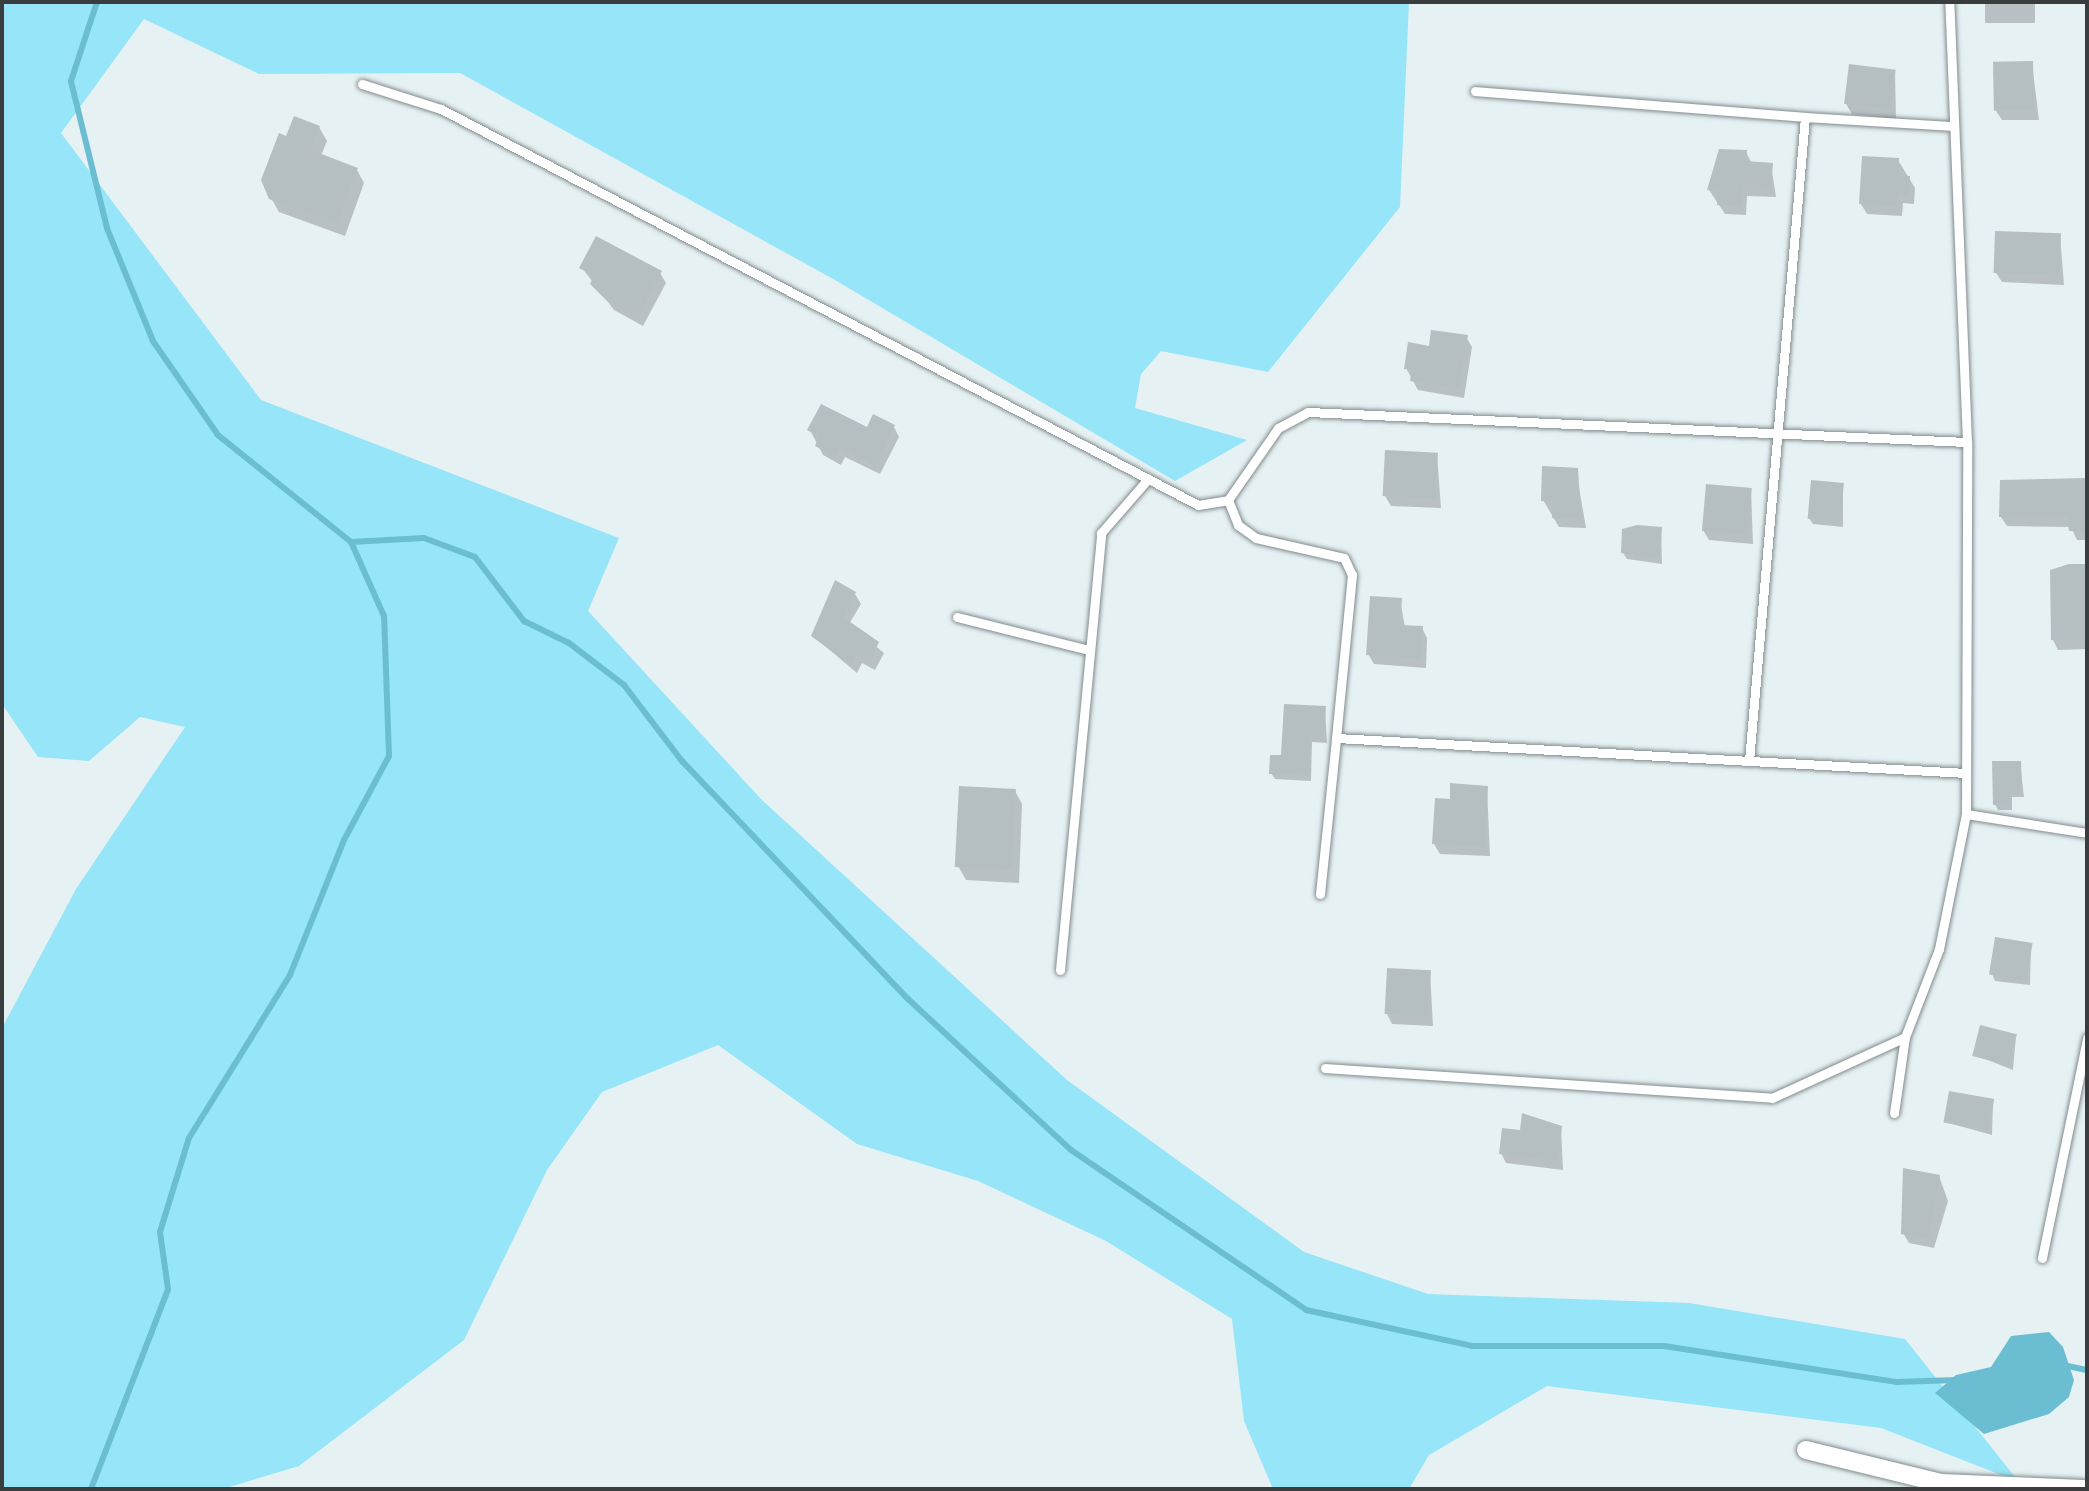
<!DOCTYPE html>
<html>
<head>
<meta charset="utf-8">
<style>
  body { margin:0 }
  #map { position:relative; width:2089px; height:1491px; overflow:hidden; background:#e6f1f4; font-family:"DejaVu Sans",sans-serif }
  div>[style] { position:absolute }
  .green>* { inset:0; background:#97e5f8 }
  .water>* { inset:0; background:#6bbed1 }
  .shadow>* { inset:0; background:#0003; transform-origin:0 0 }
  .stream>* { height:6px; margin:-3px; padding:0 3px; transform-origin:3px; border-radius:3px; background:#6bbed1 }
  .building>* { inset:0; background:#b5bfc2; transform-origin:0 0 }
  .roads { filter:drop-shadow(0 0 2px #818b8d) drop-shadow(0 0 2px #818b8d) }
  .lane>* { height:9px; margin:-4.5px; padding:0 4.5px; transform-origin:4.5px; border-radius:4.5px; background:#fff }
  .street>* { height:18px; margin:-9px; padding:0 9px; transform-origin:9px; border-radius:9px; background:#fff }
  span { translate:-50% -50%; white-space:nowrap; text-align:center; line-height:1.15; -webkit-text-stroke:8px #fff; paint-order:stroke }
  .frame { position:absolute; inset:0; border:4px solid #393d3e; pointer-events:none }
</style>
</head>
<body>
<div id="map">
  <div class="green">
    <i style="clip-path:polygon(2px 2px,1409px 2px,1400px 207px,1268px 372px,1161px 351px,1141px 374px,1135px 408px,1247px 440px,1175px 481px,835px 280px,460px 73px,259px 74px,144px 19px,61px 133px,261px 400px,619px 538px,588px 611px,761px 799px,1067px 1080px,1304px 1252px,1428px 1294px,1689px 1303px,1905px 1339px,2019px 1482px,1881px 1428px,1547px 1386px,1429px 1455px,1409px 1489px,1273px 1489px,1244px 1421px,1232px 1319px,1106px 1241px,978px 1181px,857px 1144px,718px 1045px,602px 1092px,547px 1170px,464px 1340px,299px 1466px,223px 1489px,2px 1489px,2px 1028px,76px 889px,185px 727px,140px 717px,89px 761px,38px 757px,2px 704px)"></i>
  </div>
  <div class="water">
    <i style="clip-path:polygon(2049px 1332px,2063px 1347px,2074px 1380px,2069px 1397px,2049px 1414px,1984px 1434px,1935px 1393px,1956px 1375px,1991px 1367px,2011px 1336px)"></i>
  </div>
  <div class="shadow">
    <i style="left:1985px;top:2px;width:50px;height:21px"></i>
    <i style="clip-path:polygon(2032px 63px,2039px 120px,2002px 120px,1996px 111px)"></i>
    <i style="clip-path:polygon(1895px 72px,1896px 119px,1852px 114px,1846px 104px)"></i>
    <i style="clip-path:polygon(319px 127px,327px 141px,321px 156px,357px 170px,364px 183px,345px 236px,279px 212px,271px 198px,288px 138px)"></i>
    <i style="clip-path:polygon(1746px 152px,1751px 162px,1771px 165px,1776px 197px,1747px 196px,1746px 215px,1725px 214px,1709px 190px)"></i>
    <i style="clip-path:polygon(1898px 160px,1915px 188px,1914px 204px,1903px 203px,1902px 216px,1867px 214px,1861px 204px)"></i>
    <i style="clip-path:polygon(2060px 235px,2064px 285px,2002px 282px,1996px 273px)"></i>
    <i style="clip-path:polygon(582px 268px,660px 273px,666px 283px,643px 326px,614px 310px)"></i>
    <i style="clip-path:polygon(1466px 337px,1472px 347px,1464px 398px,1418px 390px,1406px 368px,1430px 348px)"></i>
    <i style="clip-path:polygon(894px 427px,899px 437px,880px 474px,845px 457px,841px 465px,823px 455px,810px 430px)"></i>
    <i style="clip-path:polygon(1437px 455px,1441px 508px,1391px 506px,1385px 496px)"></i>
    <i style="clip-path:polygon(1576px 470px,1586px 528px,1559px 527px,1543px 500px)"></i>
    <i style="clip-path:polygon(2087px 480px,2087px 540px,2077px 540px,2071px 527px,2007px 526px,2001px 517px,2002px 482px)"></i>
    <i style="clip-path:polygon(1843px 485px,1843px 527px,1813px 524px,1809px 518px)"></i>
    <i style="clip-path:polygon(1751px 490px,1753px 544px,1709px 540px,1703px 530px)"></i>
    <i style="clip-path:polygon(1661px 529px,1662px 564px,1627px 559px,1623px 553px)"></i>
    <i style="clip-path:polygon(2087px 567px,2087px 649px,2058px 650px,2053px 640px)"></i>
    <i style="clip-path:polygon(855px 594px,861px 604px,849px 624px,884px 653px,875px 670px,862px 663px,857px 673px,813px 636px)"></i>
    <i style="clip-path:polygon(1400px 600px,1405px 627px,1422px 628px,1427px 638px,1426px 668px,1374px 664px,1368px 654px)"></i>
    <i style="clip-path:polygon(1325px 708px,1327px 743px,1312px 742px,1311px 781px,1275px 779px,1271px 773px)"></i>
    <i style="clip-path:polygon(2020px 763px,2024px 797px,2012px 797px,2012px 810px,1998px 810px,1995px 804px)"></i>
    <i style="clip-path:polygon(1487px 788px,1490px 856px,1440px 854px,1434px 844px,1452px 802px)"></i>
    <i style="clip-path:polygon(1015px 791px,1022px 804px,1019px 883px,966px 880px,958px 866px)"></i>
    <i style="clip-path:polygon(2031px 945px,2030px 985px,1995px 981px,1992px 974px)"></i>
    <i style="clip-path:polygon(1430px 972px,1433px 1026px,1392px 1024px,1387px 1014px)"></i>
    <i style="clip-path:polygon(2016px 1036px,2013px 1070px,1975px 1055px)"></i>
    <i style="clip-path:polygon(1993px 1101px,1992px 1135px,1945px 1122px)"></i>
    <i style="clip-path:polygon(1523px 1116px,1561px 1128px,1563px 1170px,1506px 1163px,1501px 1153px,1522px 1132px)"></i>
    <i style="clip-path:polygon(1939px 1176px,1948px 1201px,1934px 1248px,1909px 1243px,1903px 1233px)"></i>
  </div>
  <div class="stream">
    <i style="left:351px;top:542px;width:73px;rotate:-3.1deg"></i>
    <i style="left:424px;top:538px;width:54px;rotate:20.4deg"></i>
    <i style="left:475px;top:557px;width:81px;rotate:52.6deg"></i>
    <i style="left:524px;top:621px;width:50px;rotate:26.1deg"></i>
    <i style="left:569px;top:643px;width:69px;rotate:37.4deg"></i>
    <i style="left:624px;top:685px;width:96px;rotate:52.7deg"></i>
    <i style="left:682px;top:761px;width:328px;rotate:46.5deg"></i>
    <i style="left:908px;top:999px;width:222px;rotate:42.8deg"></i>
    <i style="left:1071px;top:1150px;width:284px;rotate:34.2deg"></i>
    <i style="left:1306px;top:1310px;width:170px;rotate:12.2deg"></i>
    <i style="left:1472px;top:1346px;width:192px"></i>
    <i style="left:1664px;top:1346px;width:236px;rotate:8.8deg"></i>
    <i style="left:1897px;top:1382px;width:59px;rotate:-1.9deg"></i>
    <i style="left:2063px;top:1365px;width:25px;rotate:12deg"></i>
    <i style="left:91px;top:1489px;width:214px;rotate:-68.9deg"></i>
    <i style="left:168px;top:1289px;width:58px;rotate:-98deg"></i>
    <i style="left:160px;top:1232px;width:98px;rotate:-72.9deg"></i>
    <i style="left:189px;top:1138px;width:192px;rotate:-58.2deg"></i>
    <i style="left:290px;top:975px;width:145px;rotate:-68.2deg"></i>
    <i style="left:344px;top:840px;width:95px;rotate:-61.8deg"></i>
    <i style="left:389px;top:756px;width:140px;rotate:-92deg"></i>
    <i style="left:384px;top:616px;width:81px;rotate:-114deg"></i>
    <i style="left:351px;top:542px;width:171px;rotate:-141.2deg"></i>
    <i style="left:218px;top:435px;width:114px;rotate:-124.7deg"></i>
    <i style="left:153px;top:341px;width:122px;rotate:-112.2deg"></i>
    <i style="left:107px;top:228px;width:151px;rotate:-103.8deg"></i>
    <i style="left:71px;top:81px;width:83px;rotate:-71.8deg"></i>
  </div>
  <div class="building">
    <i style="left:2033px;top:61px;width:49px;height:40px;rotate:89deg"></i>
    <i style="left:1849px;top:64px;width:47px;height:40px;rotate:7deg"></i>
    <i style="clip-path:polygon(294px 116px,320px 126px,311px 150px,358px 168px,337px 224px,269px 199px,261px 180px,279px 133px,286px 136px)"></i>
    <i style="clip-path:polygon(1719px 149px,1747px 150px,1746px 161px,1773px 163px,1771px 188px,1742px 187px,1741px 206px,1717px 205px,1718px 191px,1707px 190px)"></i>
    <i style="clip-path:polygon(1862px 156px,1899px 158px,1898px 176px,1910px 176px,1909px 195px,1898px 194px,1897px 207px,1859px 204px)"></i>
    <i style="left:1995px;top:231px;width:66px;height:42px;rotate:2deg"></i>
    <i style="clip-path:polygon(596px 236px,662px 271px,638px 317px,606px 300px,590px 284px,594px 276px,579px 268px)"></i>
    <i style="clip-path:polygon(1431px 330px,1468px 335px,1459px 388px,1410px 381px,1412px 370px,1404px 369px,1408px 342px,1429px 346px)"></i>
    <i style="clip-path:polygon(821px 404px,867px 427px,873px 414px,895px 425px,874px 466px,840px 448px,835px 456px,815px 446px,819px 436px,807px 430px)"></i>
    <i style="left:1385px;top:450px;width:53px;height:46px;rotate:3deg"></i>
    <i style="clip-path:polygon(1542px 466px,1578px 468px,1581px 519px,1552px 518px,1552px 501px,1541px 501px)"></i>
    <i style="clip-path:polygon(2087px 478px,2086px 531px,2069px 531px,2067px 517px,1999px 517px,2000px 480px)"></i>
    <i style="left:1811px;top:480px;width:33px;height:39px;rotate:5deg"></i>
    <i style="left:1706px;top:484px;width:46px;height:47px;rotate:5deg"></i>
    <i style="clip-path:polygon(1637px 525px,1662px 527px,1660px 559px,1621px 553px,1622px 529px)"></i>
    <i style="clip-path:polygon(2069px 564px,2087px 564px,2087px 640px,2051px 640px,2050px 570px)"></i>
    <i style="clip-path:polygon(835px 580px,856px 592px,843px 617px,879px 642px,870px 661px,856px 654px,851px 665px,811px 636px)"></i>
    <i style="clip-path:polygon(1370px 596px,1402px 598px,1400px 625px,1423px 626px,1421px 659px,1366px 655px)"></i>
    <i style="clip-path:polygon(1284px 704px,1326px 706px,1324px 737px,1310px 736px,1309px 775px,1269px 774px,1270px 755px,1281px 755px)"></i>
    <i style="clip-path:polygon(1992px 761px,2021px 761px,2022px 791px,2010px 791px,2010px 805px,1993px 805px)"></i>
    <i style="clip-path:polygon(1450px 783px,1488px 786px,1485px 847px,1432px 844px,1435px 798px,1450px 799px)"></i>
    <i style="left:959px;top:786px;width:57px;height:81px;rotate:3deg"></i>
    <i style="left:1995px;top:937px;width:38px;height:38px;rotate:9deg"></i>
    <i style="left:1387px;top:968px;width:44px;height:46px;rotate:3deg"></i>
    <i style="left:1980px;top:1025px;width:38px;height:32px;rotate:14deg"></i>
    <i style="left:1949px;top:1091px;width:46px;height:32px;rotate:10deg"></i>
    <i style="clip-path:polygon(1522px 1113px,1562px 1126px,1558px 1161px,1499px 1154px,1502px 1128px,1520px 1130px)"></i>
    <i style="clip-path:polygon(1903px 1168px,1940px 1175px,1929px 1239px,1901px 1234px)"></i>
  </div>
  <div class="roads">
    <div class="lane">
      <i style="left:362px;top:84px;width:83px;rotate:17.6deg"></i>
      <i style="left:441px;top:109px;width:854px;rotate:27.61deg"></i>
      <i style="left:1198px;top:505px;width:30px;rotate:-9deg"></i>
      <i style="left:1228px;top:500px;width:88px;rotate:-55.2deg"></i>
      <i style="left:1278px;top:428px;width:34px;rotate:-28deg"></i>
      <i style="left:1308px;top:412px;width:660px;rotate:2.61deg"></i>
      <i style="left:1475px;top:91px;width:331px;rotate:4.5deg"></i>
      <i style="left:1228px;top:500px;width:27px;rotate:68deg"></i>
      <i style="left:1238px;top:525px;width:22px;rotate:36deg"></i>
      <i style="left:1256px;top:538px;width:90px;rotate:12.8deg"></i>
      <i style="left:1344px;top:558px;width:19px;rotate:65deg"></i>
      <i style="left:1352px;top:575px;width:164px;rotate:95.6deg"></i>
      <i style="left:1336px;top:738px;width:631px;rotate:3.18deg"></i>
      <i style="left:957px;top:617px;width:132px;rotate:14deg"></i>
      <i style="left:1749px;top:761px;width:646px;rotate:-85.03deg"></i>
      <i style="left:1805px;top:117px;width:149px;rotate:3.5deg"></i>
      <i style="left:1966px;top:814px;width:122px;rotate:8.9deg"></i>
      <i style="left:1320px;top:894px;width:157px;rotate:-84.1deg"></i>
      <i style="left:1060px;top:970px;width:439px;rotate:-84.6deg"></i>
      <i style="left:1101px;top:533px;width:72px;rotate:-49deg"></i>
      <i style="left:1325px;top:1068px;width:448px;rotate:3.8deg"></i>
      <i style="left:1772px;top:1098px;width:146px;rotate:-24.6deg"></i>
      <i style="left:1905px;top:1037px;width:94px;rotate:-68.9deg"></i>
      <i style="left:1939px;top:949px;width:138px;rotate:-78.7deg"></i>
      <i style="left:1966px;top:814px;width:372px;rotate:-89.8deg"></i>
      <i style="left:1967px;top:442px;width:440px;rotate:-92.3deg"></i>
      <i style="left:1894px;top:1113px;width:77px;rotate:-81.8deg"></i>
      <i style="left:2042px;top:1258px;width:225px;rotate:-78.4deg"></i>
    </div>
    <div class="street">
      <i style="left:1806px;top:1450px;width:139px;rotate:13.7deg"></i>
      <i style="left:1941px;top:1483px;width:142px;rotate:2.4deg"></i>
    </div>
  </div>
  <div class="frame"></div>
</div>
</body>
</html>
